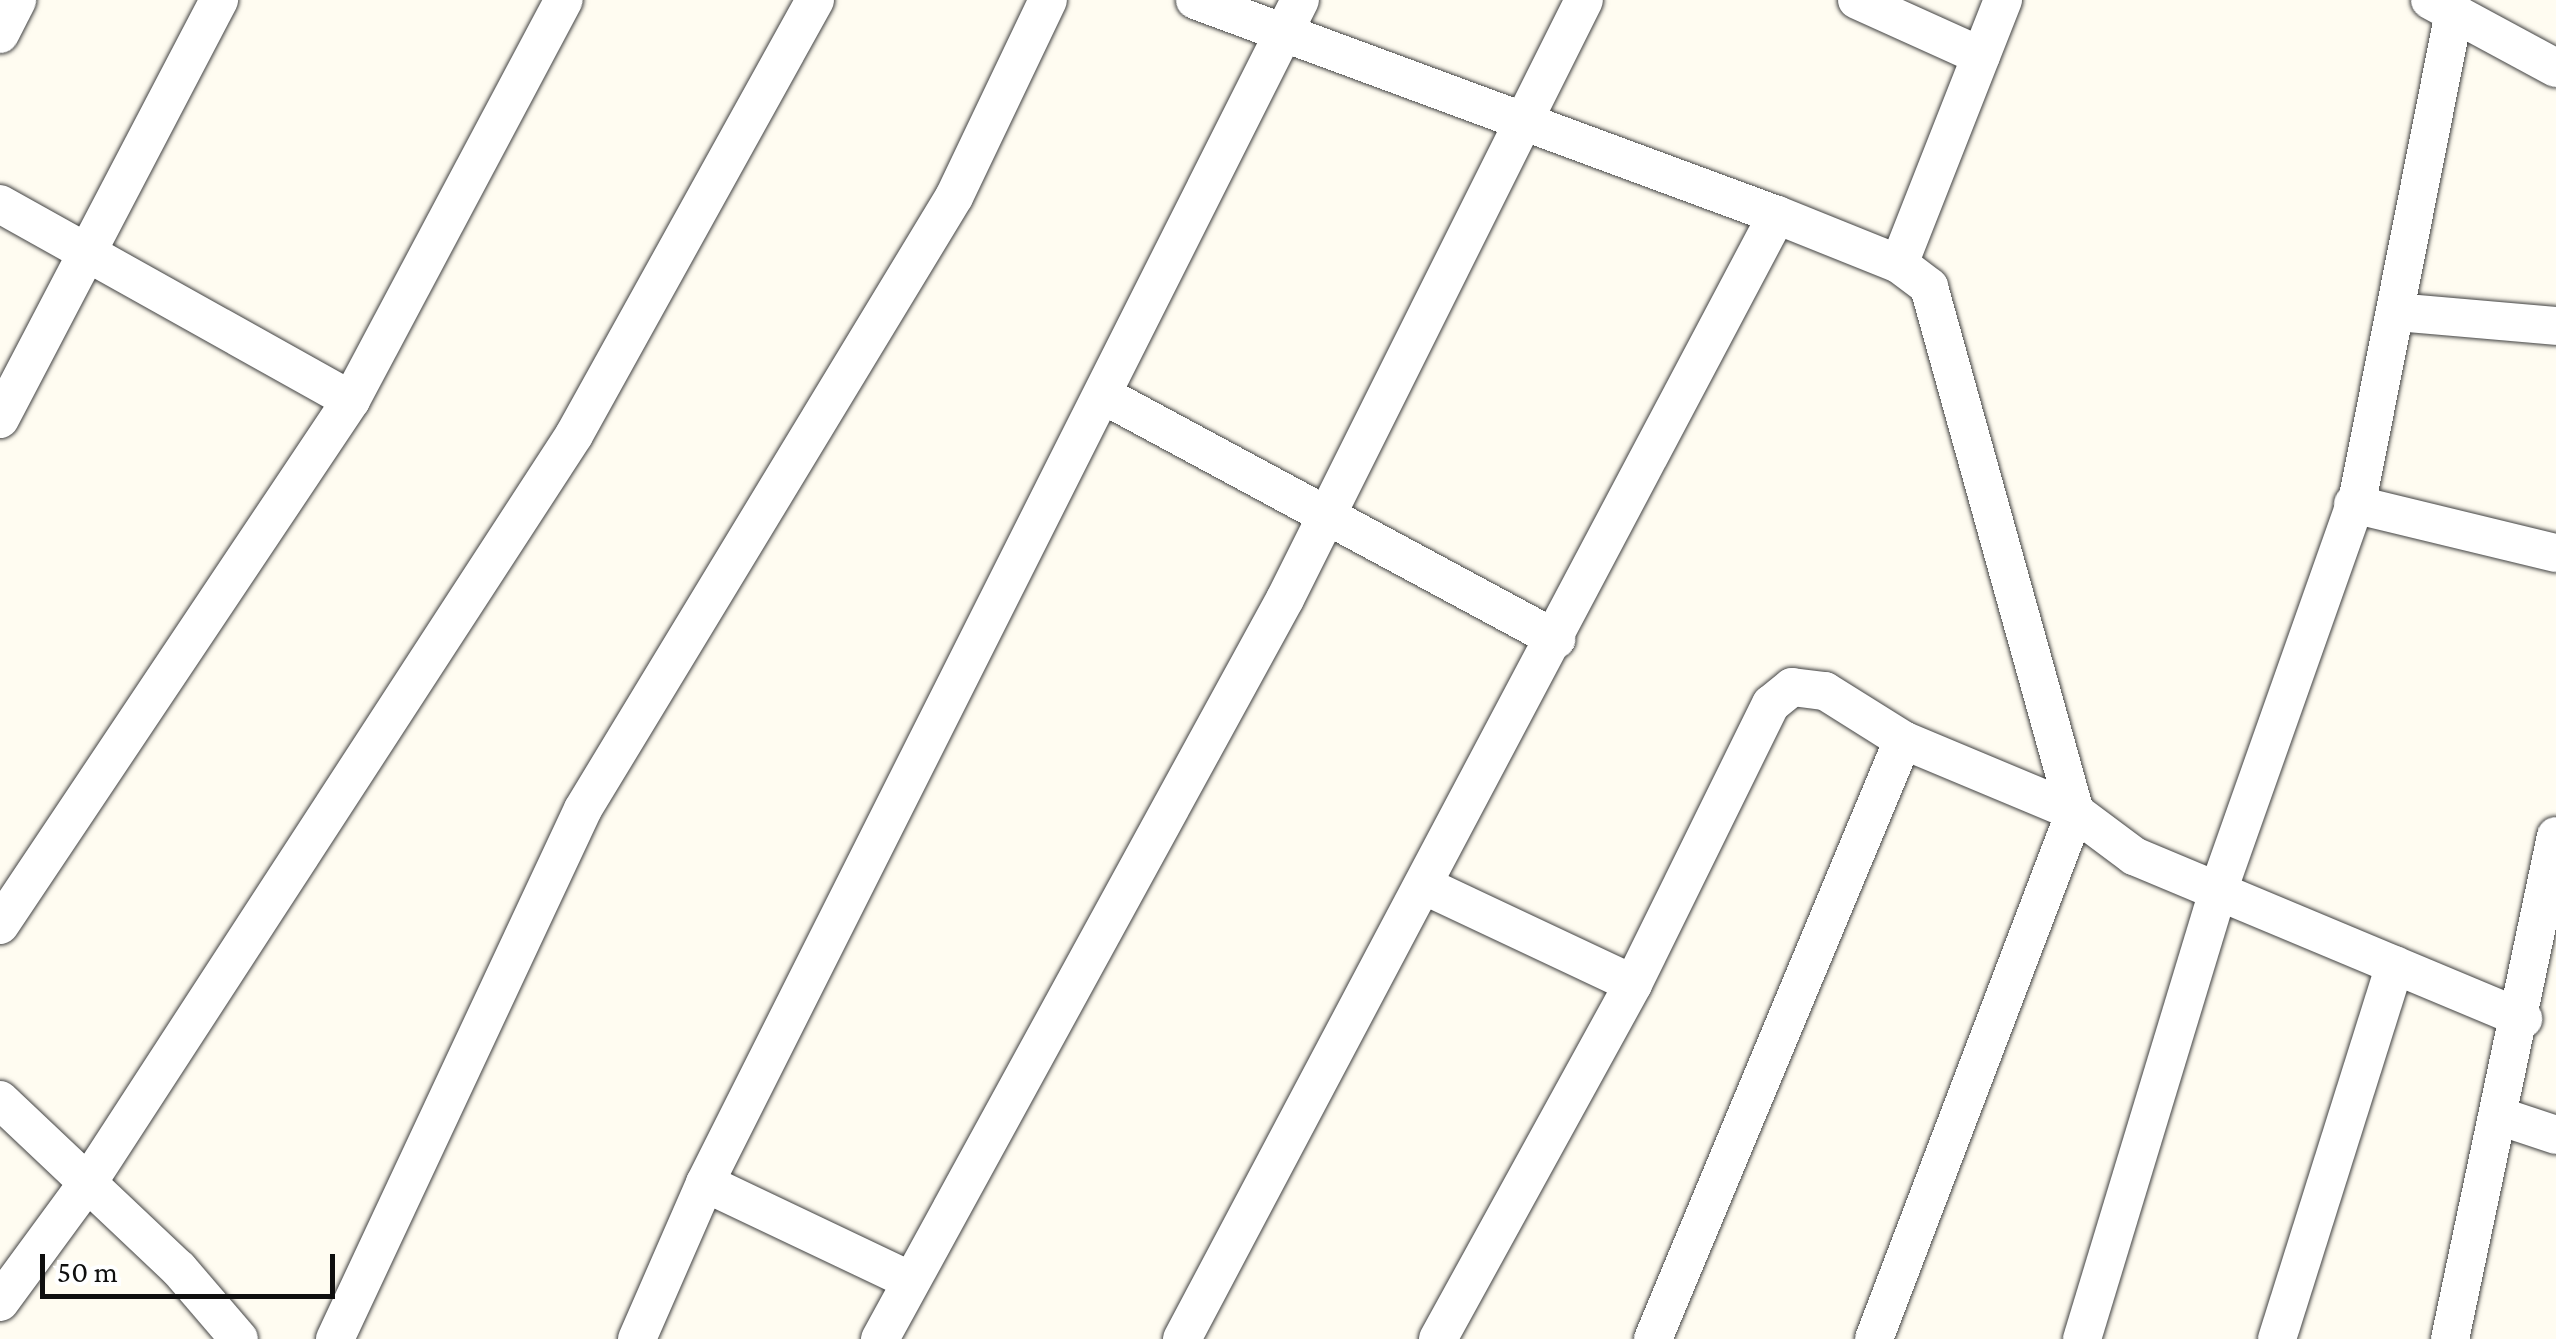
<!DOCTYPE html>
<html>
<head>
<meta charset="utf-8">
<style>
  body { margin:0 }
  #map { position:relative; width:2556px; height:1339px; overflow:hidden; background:#fffcf1; font-family:"Crimson Pro",serif }
  div>[style] { position:absolute }
  .roads { filter:drop-shadow(0 0 2px #424242) drop-shadow(0 0 2px #424242) }
  .minor>* { height:38px; margin:-19px; padding:0 19px; transform-origin:19px; border-radius:19px; background:#fff }
  span { translate:-50% -50%; white-space:nowrap; text-align:center; line-height:1.15; -webkit-text-stroke:10px #fff; paint-order:stroke }
  .scale { position:absolute; left:40px; top:1254px; width:295px; height:45px; box-sizing:border-box; border:5px solid #0f0f0f; border-top:0; padding-left:12px; font-size:30px; line-height:35px; white-space:nowrap; color:#0f0f0f; -webkit-text-stroke:8px #fff; paint-order:stroke }
</style>
</head>
<body>
<div id="map">
  <div class="roads">
    <div class="minor">
      <i style="left:1195px;top:0;width:620px;rotate:20.28deg"></i>
      <i style="left:1777px;top:215px;width:131px;rotate:21.9deg"></i>
      <i style="left:1899px;top:264px;width:38px;rotate:37deg"></i>
      <i style="left:1929px;top:287px;width:545px;rotate:74.46deg"></i>
      <i style="left:2075px;top:812px;width:564px;rotate:110.88deg"></i>
      <i style="left:1857px;top:0;width:136px;rotate:24.3deg"></i>
      <i style="left:2430px;top:0;width:143px;rotate:28.4deg"></i>
      <i style="left:0;top:34px;width:38px;rotate:-63deg"></i>
      <i style="left:0;top:204px;width:402px;rotate:29.2deg"></i>
      <i style="left:1899px;top:264px;width:284px;rotate:-68.5deg"></i>
      <i style="left:2396px;top:312px;width:161px;rotate:5deg"></i>
      <i style="left:1103px;top:395px;width:515px;rotate:28.31deg"></i>
      <i style="left:0;top:419px;width:473px;rotate:-62.4deg"></i>
      <i style="left:2353px;top:504px;width:209px;rotate:13.6deg"></i>
      <i style="left:1423px;top:885px;width:232px;rotate:25.2deg"></i>
      <i style="left:0;top:925px;width:632px;rotate:-56.23deg"></i>
      <i style="left:351px;top:400px;width:453px;rotate:-62deg"></i>
      <i style="left:0;top:1100px;width:246px;rotate:43.4deg"></i>
      <i style="left:179px;top:1269px;width:92px;rotate:49.4deg"></i>
      <i style="left:2502px;top:1117px;width:57px;rotate:18.4deg"></i>
      <i style="left:705px;top:1183px;width:228px;rotate:25.4deg"></i>
      <i style="left:0;top:1302px;width:150px;rotate:-53.7deg"></i>
      <i style="left:89px;top:1181px;width:890px;rotate:-56.97deg"></i>
      <i style="left:574px;top:435px;width:497px;rotate:-61deg"></i>
      <i style="left:335px;top:1339px;width:585px;rotate:-64.92deg"></i>
      <i style="left:583px;top:809px;width:716px;rotate:-58.78deg"></i>
      <i style="left:954px;top:197px;width:218px;rotate:-64.5deg"></i>
      <i style="left:637px;top:1339px;width:170px;rotate:-66.4deg"></i>
      <i style="left:705px;top:1183px;width:1324px;rotate:-63.3deg"></i>
      <i style="left:880px;top:1339px;width:844px;rotate:-61.31deg"></i>
      <i style="left:1285px;top:599px;width:669px;rotate:-63.47deg"></i>
      <i style="left:1182px;top:1339px;width:1272px;rotate:-62.11deg"></i>
      <i style="left:1438px;top:1339px;width:405px;rotate:-61.2deg"></i>
      <i style="left:1633px;top:984px;width:312px;rotate:-63.8deg"></i>
      <i style="left:1771px;top:704px;width:27px;rotate:-39deg"></i>
      <i style="left:1792px;top:687px;width:33px;rotate:7deg"></i>
      <i style="left:1825px;top:691px;width:92px;rotate:32.1deg"></i>
      <i style="left:1903px;top:740px;width:186px;rotate:22.7deg"></i>
      <i style="left:2075px;top:812px;width:74px;rotate:36.7deg"></i>
      <i style="left:2134px;top:856px;width:422px;rotate:22.7deg"></i>
      <i style="left:1653px;top:1339px;width:649px;rotate:-67.35deg"></i>
      <i style="left:2082px;top:1339px;width:468px;rotate:-73.1deg"></i>
      <i style="left:2218px;top:891px;width:423px;rotate:-70.5deg"></i>
      <i style="left:2359px;top:492px;width:490px;rotate:-78.8deg"></i>
      <i style="left:2277px;top:1339px;width:392px;rotate:-72.5deg"></i>
      <i style="left:2450px;top:1339px;width:514px;rotate:-78.1deg"></i>
    </div>
  </div>
  <div class="scale">50 m</div>
</div>
</body>
</html>
